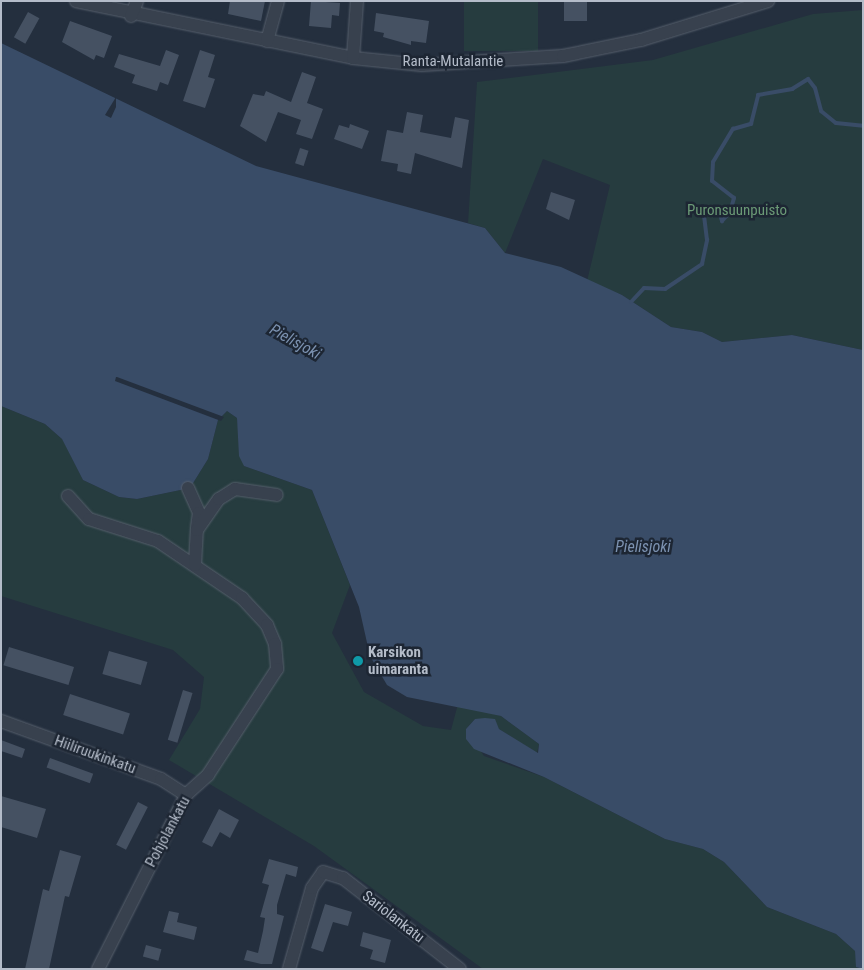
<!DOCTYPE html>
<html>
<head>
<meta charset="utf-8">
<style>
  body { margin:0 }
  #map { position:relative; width:864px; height:970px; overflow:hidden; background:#242f3e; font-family:"Roboto Condensed",sans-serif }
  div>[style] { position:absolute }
  .green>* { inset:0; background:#263c3f; transform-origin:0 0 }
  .water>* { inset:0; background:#394c67 }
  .pier>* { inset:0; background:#242f3e }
  .stream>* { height:4px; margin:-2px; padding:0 2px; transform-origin:2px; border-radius:2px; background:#394c67 }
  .building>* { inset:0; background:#455162; transform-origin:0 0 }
  .roads { filter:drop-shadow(0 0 1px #565f6c) drop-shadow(0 0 1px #565f6c) }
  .minor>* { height:12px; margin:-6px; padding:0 6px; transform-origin:6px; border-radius:6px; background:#38414e }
  .dots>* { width:14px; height:14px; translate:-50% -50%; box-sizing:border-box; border:2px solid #1d2633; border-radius:50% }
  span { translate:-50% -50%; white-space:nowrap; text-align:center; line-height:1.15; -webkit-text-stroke:5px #1d2633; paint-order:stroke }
  .street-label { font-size:15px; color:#b4bcc9 }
  .park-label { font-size:15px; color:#6b9a76 }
  .poi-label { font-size:15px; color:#b4bcc9; font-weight:700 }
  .left { translate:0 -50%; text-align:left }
  .water-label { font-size:16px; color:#7c92b1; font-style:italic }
  .frame { position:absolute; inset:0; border:2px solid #b4bcc9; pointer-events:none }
</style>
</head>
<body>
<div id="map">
  <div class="green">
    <i style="left:464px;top:1px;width:74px;height:50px"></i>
    <i style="clip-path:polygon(863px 10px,863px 350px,792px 335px,722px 342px,702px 332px,671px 327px,622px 295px,587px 281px,610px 185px,543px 159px,505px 253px,485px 228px,468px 223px,477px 82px,653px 60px,813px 14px)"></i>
    <i style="clip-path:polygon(1px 406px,45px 424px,63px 440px,83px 480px,119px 497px,137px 499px,190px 488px,208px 459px,218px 420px,227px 411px,237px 418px,244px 466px,312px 490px,350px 585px,332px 633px,364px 692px,423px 726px,451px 730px,458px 704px,501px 716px,539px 744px,537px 753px,499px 729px,494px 719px,475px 719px,466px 729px,484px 756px,544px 777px,665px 839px,703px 849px,724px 862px,767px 907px,836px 934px,855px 951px,858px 969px,483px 969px,314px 846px,169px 760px,200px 709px,204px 677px,173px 650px,1px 596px)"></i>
  </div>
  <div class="water">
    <i style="clip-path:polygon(1px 43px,256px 166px,485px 228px,505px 253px,561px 267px,622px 295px,671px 327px,702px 332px,722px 342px,792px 335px,863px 350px,863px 969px,856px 967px,855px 951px,836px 934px,767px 907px,724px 862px,703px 849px,665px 839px,544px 777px,474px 749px,466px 739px,466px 729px,475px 719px,485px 718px,495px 719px,499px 729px,538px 753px,539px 744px,501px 716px,407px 697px,387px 685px,370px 656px,359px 607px,312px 490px,244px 466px,239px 456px,237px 418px,227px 411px,218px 420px,208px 459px,190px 488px,137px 499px,119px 497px,83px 480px,62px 439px,45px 424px,1px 406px)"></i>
  </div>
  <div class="pier">
    <i style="clip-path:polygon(116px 97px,116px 107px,111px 118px,105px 115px)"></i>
    <i style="clip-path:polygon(116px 377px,117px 377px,224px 417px,221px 421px,115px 381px)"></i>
  </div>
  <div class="stream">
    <i style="left:631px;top:302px;width:19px;rotate:-47deg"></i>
    <i style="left:644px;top:288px;width:21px;rotate:3deg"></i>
    <i style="left:665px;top:289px;width:45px;rotate:-34deg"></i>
    <i style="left:702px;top:264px;width:25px;rotate:-78deg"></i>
    <i style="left:707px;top:240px;width:31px;rotate:-97deg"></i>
    <i style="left:703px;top:209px;width:15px;rotate:-8deg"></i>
    <i style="left:718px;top:207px;width:15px;rotate:74deg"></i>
    <i style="left:722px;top:221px;width:12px;rotate:-48deg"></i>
    <i style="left:730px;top:212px;width:15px;rotate:-74deg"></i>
    <i style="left:734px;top:198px;width:28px;rotate:-142deg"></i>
    <i style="left:712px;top:181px;width:19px;rotate:-87deg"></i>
    <i style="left:713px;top:162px;width:39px;rotate:-59deg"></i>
    <i style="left:733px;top:129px;width:19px;rotate:-16deg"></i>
    <i style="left:751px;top:124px;width:30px;rotate:-76deg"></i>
    <i style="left:758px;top:95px;width:35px;rotate:-10deg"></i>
    <i style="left:792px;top:89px;width:19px;rotate:-32deg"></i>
    <i style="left:808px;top:79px;width:11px;rotate:52deg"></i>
    <i style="left:815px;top:88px;width:24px;rotate:75deg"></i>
    <i style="left:821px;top:111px;width:19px;rotate:39deg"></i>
    <i style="left:836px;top:123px;width:27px;rotate:6deg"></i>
  </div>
  <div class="building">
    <i style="clip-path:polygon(230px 1px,265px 1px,261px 21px,228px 14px)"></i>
    <i style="clip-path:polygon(311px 1px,340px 3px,339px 16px,332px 15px,331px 28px,309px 26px)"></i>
    <i style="left:564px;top:1px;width:23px;height:20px"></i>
    <i style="left:28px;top:12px;width:13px;height:29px;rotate:29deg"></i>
    <i style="clip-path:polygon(376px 13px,429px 21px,426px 43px,411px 41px,411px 45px,383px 37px,384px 33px,374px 31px)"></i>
    <i style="clip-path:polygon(70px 21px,112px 36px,104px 58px,96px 55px,94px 60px,62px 42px)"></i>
    <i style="clip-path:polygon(166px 50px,179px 55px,168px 85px,160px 82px,157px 91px,132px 83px,135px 75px,114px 67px,119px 54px,160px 66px)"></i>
    <i style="clip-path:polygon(200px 50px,215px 55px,208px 77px,215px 79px,205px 108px,183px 101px)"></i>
    <i style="clip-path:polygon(302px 72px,316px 77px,307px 103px,323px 109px,312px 139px,296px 134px,301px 120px,278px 112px,266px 142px,240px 126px,253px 94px,264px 96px,266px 91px,291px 102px)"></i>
    <i style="clip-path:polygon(407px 112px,423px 115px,420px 132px,451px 138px,455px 117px,469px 120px,462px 168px,415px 153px,411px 174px,397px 171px,398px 164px,381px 161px,387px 130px,403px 133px)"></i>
    <i style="clip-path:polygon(350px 124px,369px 131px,362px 149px,334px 139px,339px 125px,349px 128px)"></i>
    <i style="left:300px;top:148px;width:9px;height:16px;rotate:18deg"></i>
    <i style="clip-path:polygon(551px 192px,575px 200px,569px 220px,546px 209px)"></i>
    <i style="left:9px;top:647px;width:68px;height:19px;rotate:17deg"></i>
    <i style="left:109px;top:651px;width:40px;height:24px;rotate:16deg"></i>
    <i style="left:183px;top:690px;width:10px;height:52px;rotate:17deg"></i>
    <i style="left:70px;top:694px;width:63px;height:22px;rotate:18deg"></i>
    <i style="clip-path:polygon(1px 740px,25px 749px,22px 758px,1px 751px)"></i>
    <i style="left:50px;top:758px;width:46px;height:10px;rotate:20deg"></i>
    <i style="clip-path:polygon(1px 796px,46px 809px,37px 838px,1px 827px)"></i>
    <i style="left:138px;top:802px;width:11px;height:48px;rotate:27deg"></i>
    <i style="clip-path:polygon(219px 809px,239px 820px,230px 838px,220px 832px,212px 847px,202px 842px)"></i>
    <i style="clip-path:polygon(60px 850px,81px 856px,69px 897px,65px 896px,49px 969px,25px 969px,43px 889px,49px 891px)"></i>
    <i style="clip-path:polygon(269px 859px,298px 867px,296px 877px,286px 874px,277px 905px,277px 914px,284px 916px,272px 964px,261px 964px,244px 960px,247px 950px,258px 953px,263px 931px,265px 918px,260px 917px,269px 885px,262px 883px)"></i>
    <i style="clip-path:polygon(325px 904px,352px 912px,348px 926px,333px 922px,323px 952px,311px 948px)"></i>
    <i style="clip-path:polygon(169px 911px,179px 913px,177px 922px,197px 927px,194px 940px,163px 932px)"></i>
    <i style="clip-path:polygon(363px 932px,391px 940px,385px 963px,370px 959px,373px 950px,360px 946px)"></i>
    <i style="left:146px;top:945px;width:16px;height:12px;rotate:15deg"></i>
  </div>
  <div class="roads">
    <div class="minor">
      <i style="left:76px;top:1px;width:283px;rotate:11.6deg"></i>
      <i style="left:353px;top:58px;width:69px;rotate:5.8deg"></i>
      <i style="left:422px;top:65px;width:141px;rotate:-3.7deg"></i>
      <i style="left:563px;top:56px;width:80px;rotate:-11.6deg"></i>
      <i style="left:641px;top:40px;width:133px;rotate:-17.1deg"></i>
      <i style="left:131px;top:16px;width:16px;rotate:-68deg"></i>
      <i style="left:267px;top:41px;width:41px;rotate:-74.6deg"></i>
      <i style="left:353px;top:58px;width:57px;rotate:-86deg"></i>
      <i style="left:188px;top:488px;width:27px;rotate:66deg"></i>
      <i style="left:199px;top:513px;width:14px;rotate:98deg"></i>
      <i style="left:68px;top:496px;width:31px;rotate:48deg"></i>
      <i style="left:89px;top:519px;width:72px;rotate:17.7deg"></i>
      <i style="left:158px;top:541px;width:102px;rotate:34.2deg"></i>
      <i style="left:242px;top:598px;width:37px;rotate:47deg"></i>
      <i style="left:267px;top:625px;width:21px;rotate:67deg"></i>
      <i style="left:275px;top:644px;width:25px;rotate:85deg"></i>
      <i style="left:277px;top:669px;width:126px;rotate:123.1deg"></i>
      <i style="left:208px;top:775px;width:30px;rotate:138deg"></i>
      <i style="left:186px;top:795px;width:195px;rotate:116.8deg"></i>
      <i style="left:195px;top:565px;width:35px;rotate:-87deg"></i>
      <i style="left:197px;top:530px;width:38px;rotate:-55deg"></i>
      <i style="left:219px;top:499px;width:19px;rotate:-32deg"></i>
      <i style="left:235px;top:489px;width:42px;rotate:8.1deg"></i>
      <i style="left:1px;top:721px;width:170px;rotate:19.9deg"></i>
      <i style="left:161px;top:779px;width:30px;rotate:33deg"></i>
      <i style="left:289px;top:969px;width:84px;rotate:-74.1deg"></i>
      <i style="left:312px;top:888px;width:19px;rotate:-55deg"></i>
      <i style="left:323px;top:872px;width:21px;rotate:17deg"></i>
      <i style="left:343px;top:878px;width:148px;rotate:37.9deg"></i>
    </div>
  </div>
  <div class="dots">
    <i style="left:358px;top:661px;background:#0f9aa8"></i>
  </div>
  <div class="street-label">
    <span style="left:453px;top:62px">Ranta-Mutalantie</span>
    <span style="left:95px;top:755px;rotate:20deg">Hiiliruukinkatu</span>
    <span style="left:168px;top:832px;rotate:-62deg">Pohjolankatu</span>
    <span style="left:393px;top:917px;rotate:38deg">Sariolankatu</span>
  </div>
  <div class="park-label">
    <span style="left:737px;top:211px">Puronsuunpuisto</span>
  </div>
  <div class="poi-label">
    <span class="left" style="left:368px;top:661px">Karsikon<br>uimaranta</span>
  </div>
  <div class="water-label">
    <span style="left:295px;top:342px;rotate:29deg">Pielisjoki</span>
    <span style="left:643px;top:547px">Pielisjoki</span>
  </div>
  <div class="frame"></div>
</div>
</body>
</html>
